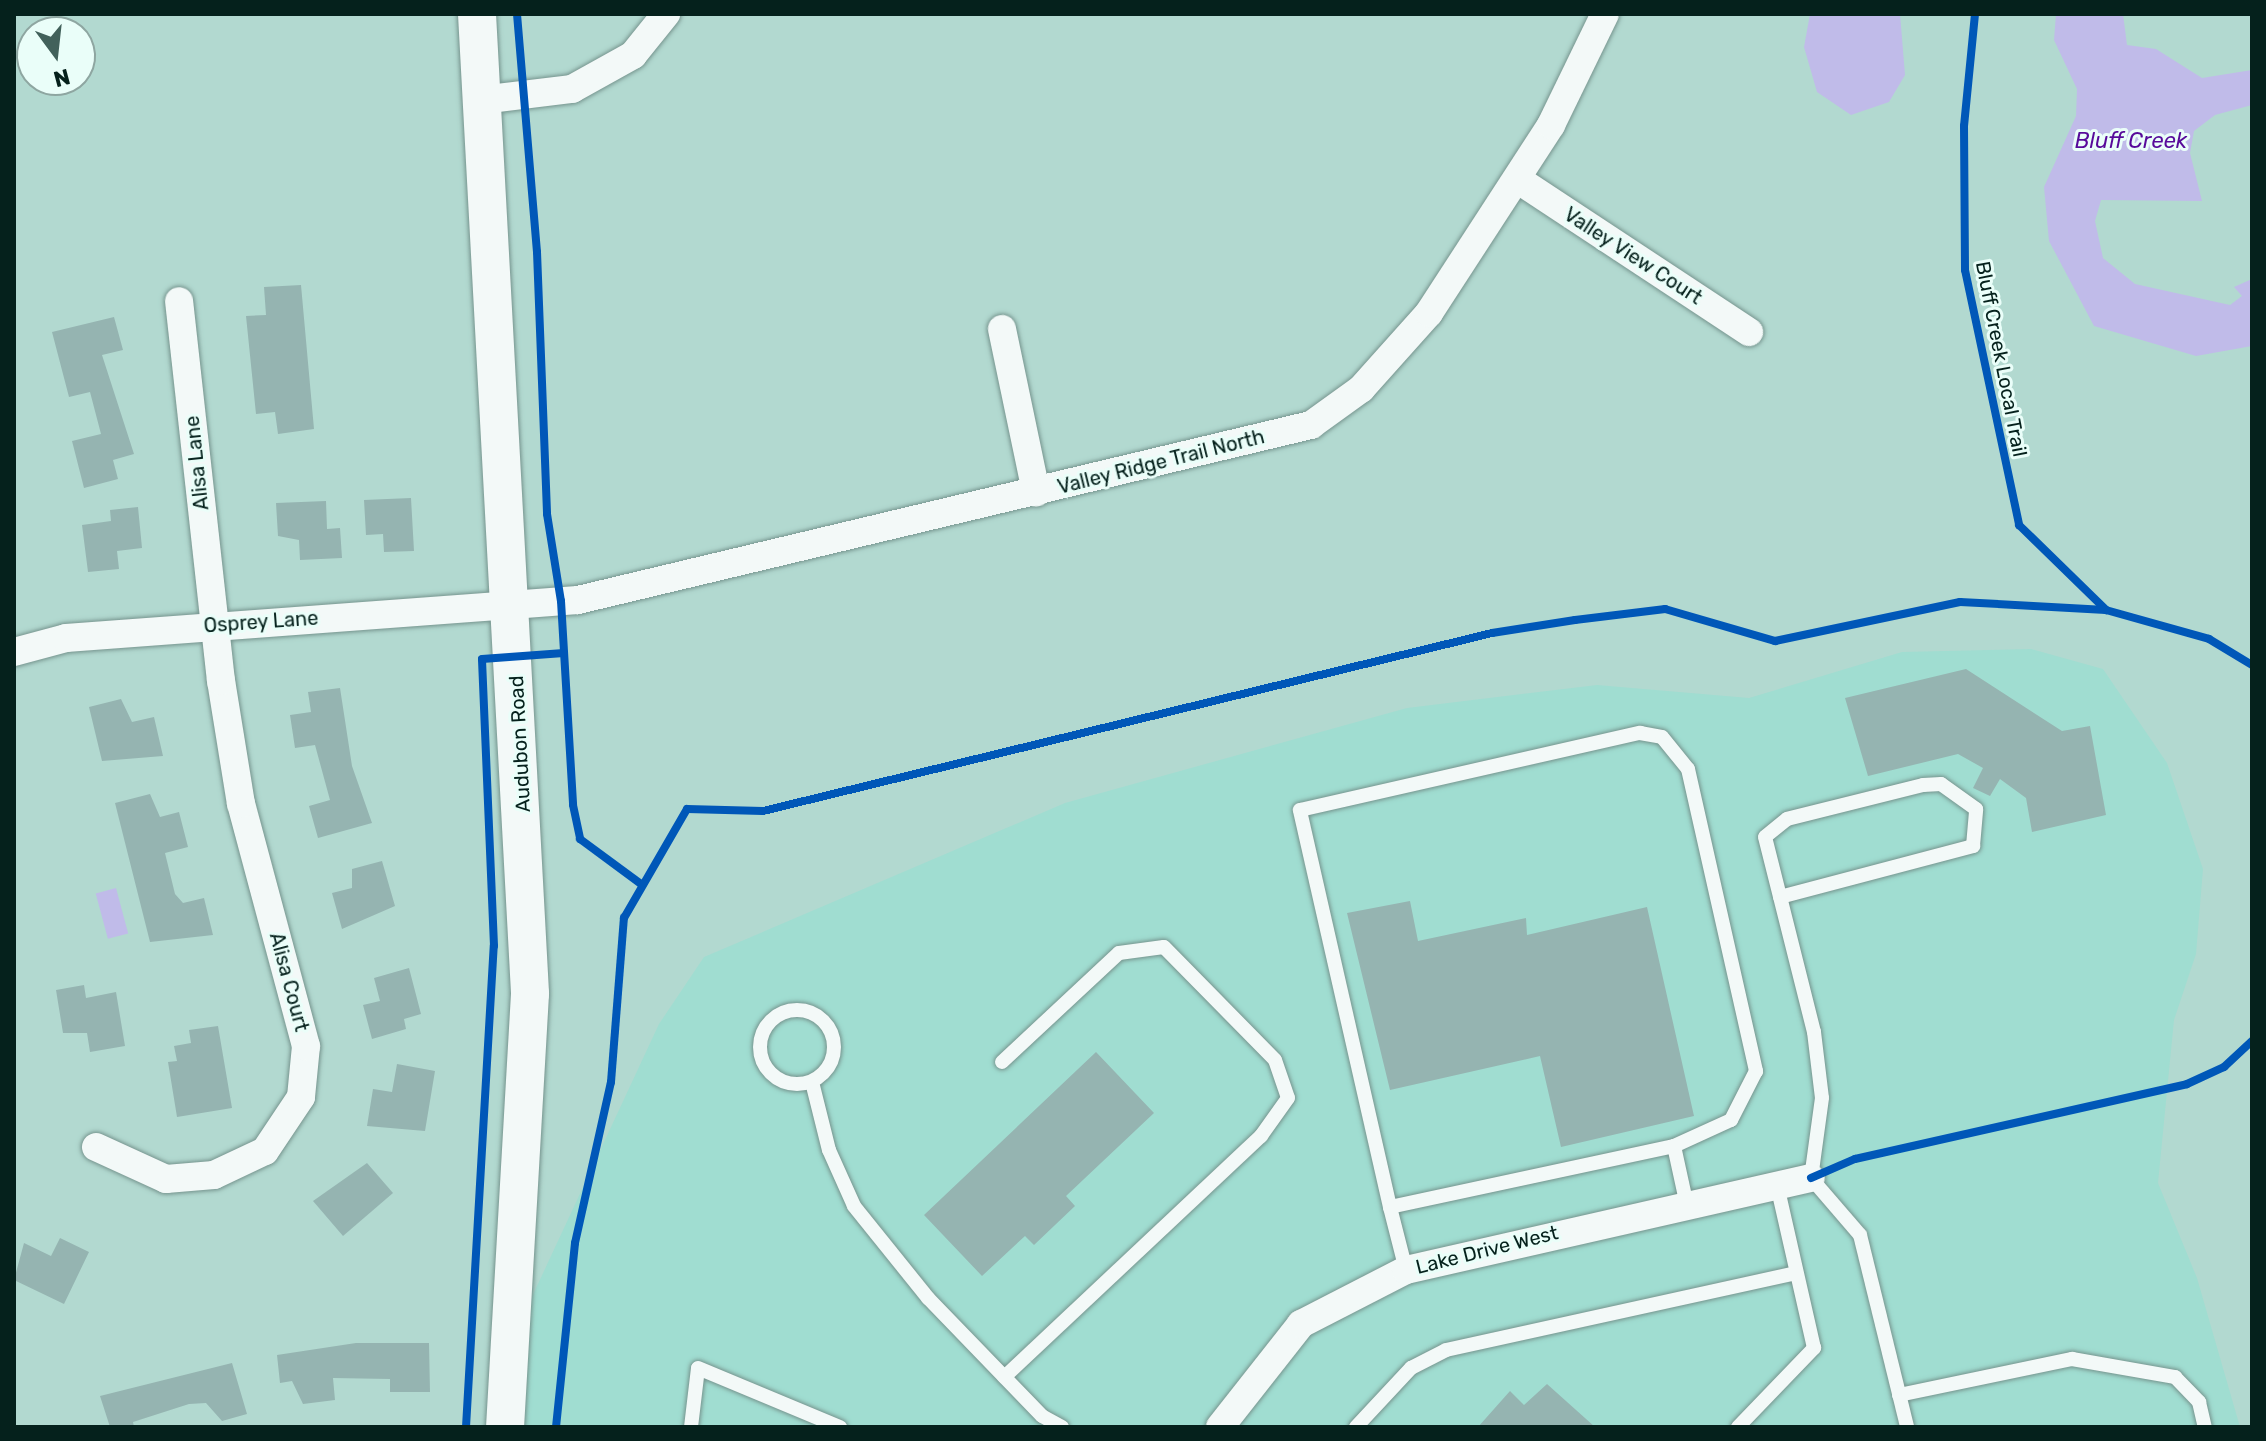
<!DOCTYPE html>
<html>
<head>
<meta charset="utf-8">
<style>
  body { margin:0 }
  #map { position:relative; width:2266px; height:1441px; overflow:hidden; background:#b2d9d0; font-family:Rubik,sans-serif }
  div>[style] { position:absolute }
  .built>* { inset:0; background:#a0ddd1 }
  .water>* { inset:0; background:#c0bbe9; transform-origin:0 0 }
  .building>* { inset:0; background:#95b4b1 }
  .roads { filter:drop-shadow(0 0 2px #76948e) drop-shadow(0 0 2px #76948e) }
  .lane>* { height:14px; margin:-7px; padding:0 7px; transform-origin:7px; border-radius:7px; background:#f3f9f8 }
  .lane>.ring { margin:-7px; padding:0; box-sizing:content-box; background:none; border:14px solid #f3f9f8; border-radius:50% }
  .street>* { height:28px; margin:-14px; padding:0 14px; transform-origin:14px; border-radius:14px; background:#f3f9f8 }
  .secondary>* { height:38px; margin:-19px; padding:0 19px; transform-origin:19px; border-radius:19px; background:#f3f9f8 }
  .cycleway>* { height:8px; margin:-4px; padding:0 4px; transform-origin:4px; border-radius:4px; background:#0057b8 }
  span { translate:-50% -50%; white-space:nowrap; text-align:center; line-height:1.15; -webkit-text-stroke:6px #eafef9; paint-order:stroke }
  .street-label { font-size:20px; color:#05211c }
  .water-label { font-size:22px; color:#570a9a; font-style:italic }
  .frame { position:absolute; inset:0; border:16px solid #05211c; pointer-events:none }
  .north { position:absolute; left:16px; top:16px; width:80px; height:80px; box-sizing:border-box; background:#eafef9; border:2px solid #8ea6a1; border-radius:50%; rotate:165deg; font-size:22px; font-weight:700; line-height:32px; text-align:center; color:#05211c }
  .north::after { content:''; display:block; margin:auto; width:28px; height:36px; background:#42615b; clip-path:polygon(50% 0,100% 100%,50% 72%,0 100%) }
</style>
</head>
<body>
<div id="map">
  <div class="built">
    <i style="clip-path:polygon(2031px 649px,2103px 669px,2167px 763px,2203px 869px,2196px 954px,2174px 1020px,2158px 1183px,2197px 1278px,2240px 1427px,505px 1427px,510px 1344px,659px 1024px,704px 957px,1065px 803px,1407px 708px,1597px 685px,1749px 698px,1902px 652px)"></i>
  </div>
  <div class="water">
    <i style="clip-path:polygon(1810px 14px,1900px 14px,1905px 75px,1889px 102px,1851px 115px,1817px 92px,1804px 47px)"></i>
    <i style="clip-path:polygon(2056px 14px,2123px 14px,2127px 45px,2156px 49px,2202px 78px,2252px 70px,2252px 105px,2215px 115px,2194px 131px,2190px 153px,2202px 201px,2101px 200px,2095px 221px,2103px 258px,2135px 284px,2230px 305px,2242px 296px,2234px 287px,2252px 279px,2252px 346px,2196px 356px,2094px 326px,2049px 241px,2044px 187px,2076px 116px,2077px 89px,2054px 40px)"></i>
    <i style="left:116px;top:888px;width:47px;height:21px;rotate:75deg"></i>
  </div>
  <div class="building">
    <i style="clip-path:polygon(301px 285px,314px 429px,278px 434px,275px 412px,256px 414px,246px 316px,266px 315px,264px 287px)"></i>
    <i style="clip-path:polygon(114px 317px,123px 350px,102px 355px,134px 454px,113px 460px,118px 479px,84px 488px,72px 441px,101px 434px,90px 392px,69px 397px,52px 332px)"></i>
    <i style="clip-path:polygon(411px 498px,414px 551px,384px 552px,383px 534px,366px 535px,364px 500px)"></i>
    <i style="clip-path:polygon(326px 501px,327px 529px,340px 528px,342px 558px,300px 560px,299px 540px,278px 536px,276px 503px)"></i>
    <i style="clip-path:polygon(138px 507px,142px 548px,117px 551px,119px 569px,88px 572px,82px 525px,111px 521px,110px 510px)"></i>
    <i style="clip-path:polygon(1966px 669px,2062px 731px,2090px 726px,2106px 815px,2032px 832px,2026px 798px,2000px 779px,1990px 796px,1973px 788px,1983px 768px,1958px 754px,1868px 776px,1845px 698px)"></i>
    <i style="clip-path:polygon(340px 688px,352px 766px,372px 823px,318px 838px,309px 806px,330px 800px,315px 745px,295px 748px,290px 715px,311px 712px,308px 692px)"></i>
    <i style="clip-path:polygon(121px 699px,132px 722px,154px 717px,163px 756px,102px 761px,89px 707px)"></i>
    <i style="clip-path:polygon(150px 794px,160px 817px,179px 812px,188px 847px,165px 853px,175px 894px,183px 903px,204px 898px,213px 935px,150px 942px,115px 803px)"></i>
    <i style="clip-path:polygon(382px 861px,395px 906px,342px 929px,332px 893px,352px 888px,352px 869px)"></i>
    <i style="clip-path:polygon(1410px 901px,1418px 941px,1526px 918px,1527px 935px,1647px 907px,1694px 1116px,1561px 1147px,1540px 1056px,1390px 1090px,1347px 913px)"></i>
    <i style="clip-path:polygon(409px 968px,421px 1014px,404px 1019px,406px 1029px,372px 1039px,363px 1005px,380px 1001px,374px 978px)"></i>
    <i style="clip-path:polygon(84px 985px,86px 998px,116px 992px,125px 1046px,90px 1052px,87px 1033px,63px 1033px,56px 990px)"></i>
    <i style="clip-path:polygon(218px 1026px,232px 1108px,177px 1117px,168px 1062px,177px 1061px,174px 1046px,191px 1043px,189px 1030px)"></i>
    <i style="clip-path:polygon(1096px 1052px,1154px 1113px,1066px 1196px,1075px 1206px,1034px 1245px,1025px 1236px,982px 1276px,924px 1215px)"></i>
    <i style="clip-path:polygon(397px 1064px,435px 1071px,425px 1131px,367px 1126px,373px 1089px,392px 1092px)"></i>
    <i style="clip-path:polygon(367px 1163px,393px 1193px,343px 1236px,313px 1201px)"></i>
    <i style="clip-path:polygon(60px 1238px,89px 1252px,64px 1304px,14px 1280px,24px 1243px,51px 1256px)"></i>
    <i style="clip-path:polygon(356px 1343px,429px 1343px,430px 1392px,390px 1392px,390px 1379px,333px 1378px,335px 1400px,303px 1404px,292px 1381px,280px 1383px,277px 1355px)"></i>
    <i style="clip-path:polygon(232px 1363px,247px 1414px,222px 1421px,206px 1403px,189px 1404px,133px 1422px,134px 1427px,110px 1427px,100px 1396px)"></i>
    <i style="clip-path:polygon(1547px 1384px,1595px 1427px,1478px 1427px,1510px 1391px,1524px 1405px)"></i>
  </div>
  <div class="roads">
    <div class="lane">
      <i style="left:1780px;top:897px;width:200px;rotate:-14.8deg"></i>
      <i style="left:1973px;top:846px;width:37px;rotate:-85deg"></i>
      <i style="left:1976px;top:809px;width:43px;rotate:-144.5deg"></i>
      <i style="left:1941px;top:784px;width:18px;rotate:177deg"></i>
      <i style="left:1923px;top:785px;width:140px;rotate:166deg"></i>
      <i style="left:1787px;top:819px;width:28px;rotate:141deg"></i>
      <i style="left:1765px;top:837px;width:201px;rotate:75.9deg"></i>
      <i style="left:1814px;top:1032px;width:66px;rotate:83.1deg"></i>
      <i style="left:1822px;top:1098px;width:81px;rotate:97.8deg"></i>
      <i style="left:1811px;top:1178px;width:75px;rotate:49.3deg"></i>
      <i style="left:1860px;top:1235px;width:198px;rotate:76.2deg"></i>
      <i class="ring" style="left:760px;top:1010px;width:60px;height:60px"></i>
      <i style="left:1002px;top:1062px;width:160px;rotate:-43deg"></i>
      <i style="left:1119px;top:953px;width:45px;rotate:-7.6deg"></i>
      <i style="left:1164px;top:947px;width:158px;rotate:45.5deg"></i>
      <i style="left:1275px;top:1060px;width:40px;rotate:71.1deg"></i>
      <i style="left:1288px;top:1098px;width:47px;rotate:125.4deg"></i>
      <i style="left:1261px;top:1136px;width:352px;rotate:136.8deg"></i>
      <i style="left:813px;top:1086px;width:66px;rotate:76deg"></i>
      <i style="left:829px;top:1150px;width:61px;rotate:65.9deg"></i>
      <i style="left:854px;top:1206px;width:118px;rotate:51.2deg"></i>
      <i style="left:928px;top:1298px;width:164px;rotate:46deg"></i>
      <i style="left:1042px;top:1416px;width:23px;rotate:29deg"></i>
      <i style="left:1390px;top:1207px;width:407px;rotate:-102.8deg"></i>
      <i style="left:1300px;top:810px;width:349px;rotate:-12.8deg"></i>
      <i style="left:1640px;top:733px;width:22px;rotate:10deg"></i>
      <i style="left:1662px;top:737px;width:41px;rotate:50.9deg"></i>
      <i style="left:1688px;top:769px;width:310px;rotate:77.3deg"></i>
      <i style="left:1756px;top:1071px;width:55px;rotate:117deg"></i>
      <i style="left:1731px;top:1120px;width:63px;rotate:155.5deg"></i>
      <i style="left:1406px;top:1270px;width:65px;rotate:-104.3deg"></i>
      <i style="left:1390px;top:1207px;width:290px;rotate:-12.1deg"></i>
      <i style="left:1674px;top:1146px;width:56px;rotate:77.7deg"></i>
      <i style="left:1899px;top:1395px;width:177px;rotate:-11.8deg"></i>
      <i style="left:2072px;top:1359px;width:105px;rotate:9.9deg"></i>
      <i style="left:2175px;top:1377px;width:35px;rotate:46deg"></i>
      <i style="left:2199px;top:1402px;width:26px;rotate:77deg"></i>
      <i style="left:691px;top:1427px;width:59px;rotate:-83.2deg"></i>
      <i style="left:698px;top:1368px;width:154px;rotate:22.6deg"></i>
      <i style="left:1356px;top:1427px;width:81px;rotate:-47deg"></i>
      <i style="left:1411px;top:1368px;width:39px;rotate:-27deg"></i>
      <i style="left:1446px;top:1350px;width:358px;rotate:-12.4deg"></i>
      <i style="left:1738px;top:1427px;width:110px;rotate:-46.1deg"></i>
      <i style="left:1814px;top:1348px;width:171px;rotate:-102.8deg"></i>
    </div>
    <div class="street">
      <i style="left:481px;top:100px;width:92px;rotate:-6.9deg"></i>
      <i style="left:572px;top:89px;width:70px;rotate:-29.1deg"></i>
      <i style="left:633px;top:55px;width:53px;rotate:-51.2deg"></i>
      <i style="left:1517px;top:179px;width:278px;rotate:33.4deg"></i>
      <i style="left:1002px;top:329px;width:167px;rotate:78.2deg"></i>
      <i style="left:14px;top:652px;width:54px;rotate:-15.1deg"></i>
      <i style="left:66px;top:638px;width:513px;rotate:-4.24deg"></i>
      <i style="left:578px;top:600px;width:754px;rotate:-13.43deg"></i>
      <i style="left:1311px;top:425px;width:62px;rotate:-35.8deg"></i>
      <i style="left:1361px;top:389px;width:102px;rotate:-48.2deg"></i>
      <i style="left:1429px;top:313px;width:224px;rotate:-57deg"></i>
      <i style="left:1551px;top:125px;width:123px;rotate:-64.1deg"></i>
      <i style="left:96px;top:1147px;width:77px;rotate:24.6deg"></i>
      <i style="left:166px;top:1179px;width:48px;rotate:-4.8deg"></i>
      <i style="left:214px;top:1175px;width:56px;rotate:-25.2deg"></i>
      <i style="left:265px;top:1151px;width:65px;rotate:-56.3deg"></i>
      <i style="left:301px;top:1097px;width:51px;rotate:-84.4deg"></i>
      <i style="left:306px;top:1046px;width:251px;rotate:-105deg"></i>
      <i style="left:241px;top:804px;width:125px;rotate:-99.2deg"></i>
      <i style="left:221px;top:681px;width:382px;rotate:-96.3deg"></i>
      <i style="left:1220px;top:1427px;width:131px;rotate:-51.8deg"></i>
      <i style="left:1301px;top:1324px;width:118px;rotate:-27.2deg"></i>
      <i style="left:1406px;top:1270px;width:415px;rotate:-12.8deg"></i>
    </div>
    <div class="secondary">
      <i style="left:477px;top:14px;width:981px;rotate:86.9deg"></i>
      <i style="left:530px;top:994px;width:434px;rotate:93.3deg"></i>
    </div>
  </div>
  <div class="cycleway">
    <i style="left:517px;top:14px;width:239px;rotate:85.2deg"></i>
    <i style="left:537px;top:252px;width:262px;rotate:87.8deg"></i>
    <i style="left:547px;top:514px;width:88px;rotate:80.9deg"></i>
    <i style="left:561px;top:601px;width:204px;rotate:86.6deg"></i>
    <i style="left:573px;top:805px;width:35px;rotate:78deg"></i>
    <i style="left:580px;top:839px;width:76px;rotate:36.4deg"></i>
    <i style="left:1975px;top:14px;width:113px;rotate:95.6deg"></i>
    <i style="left:1964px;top:126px;width:144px;rotate:89.6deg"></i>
    <i style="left:1965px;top:270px;width:261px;rotate:78deg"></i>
    <i style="left:2019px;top:525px;width:122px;rotate:44.3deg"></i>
    <i style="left:2106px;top:610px;width:107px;rotate:15.7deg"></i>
    <i style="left:2209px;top:639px;width:50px;rotate:31.2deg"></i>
    <i style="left:1811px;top:1178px;width:48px;rotate:-23.4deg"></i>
    <i style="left:1855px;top:1159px;width:340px;rotate:-12.7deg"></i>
    <i style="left:2187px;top:1084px;width:41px;rotate:-24.7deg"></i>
    <i style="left:2224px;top:1067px;width:38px;rotate:-43deg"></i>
    <i style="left:466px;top:1427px;width:482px;rotate:-86.7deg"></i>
    <i style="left:494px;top:946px;width:287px;rotate:-92.4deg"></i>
    <i style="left:482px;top:659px;width:82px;rotate:-4.2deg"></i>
    <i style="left:556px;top:1427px;width:185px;rotate:-84.1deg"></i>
    <i style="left:575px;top:1243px;width:165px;rotate:-77.4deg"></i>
    <i style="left:611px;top:1082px;width:165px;rotate:-85.5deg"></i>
    <i style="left:624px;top:918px;width:126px;rotate:-60deg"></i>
    <i style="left:687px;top:809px;width:76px;rotate:1.5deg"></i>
    <i style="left:763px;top:811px;width:750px;rotate:-13.72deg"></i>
    <i style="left:1492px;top:633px;width:84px;rotate:-8.9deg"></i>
    <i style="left:1575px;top:620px;width:91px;rotate:-7deg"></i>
    <i style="left:1665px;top:609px;width:115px;rotate:16.2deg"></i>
    <i style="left:1775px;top:641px;width:189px;rotate:-11.9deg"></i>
    <i style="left:1960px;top:602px;width:146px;rotate:3.1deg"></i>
  </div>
  <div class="street-label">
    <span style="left:1633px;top:256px;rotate:33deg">Valley View Court</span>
    <span style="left:2001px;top:359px;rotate:79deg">Bluff Creek Local Trail</span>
    <span style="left:1161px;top:462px;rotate:-14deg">Valley Ridge Trail North</span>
    <span style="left:197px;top:463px;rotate:-96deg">Alisa Lane</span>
    <span style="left:261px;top:622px;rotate:-4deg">Osprey Lane</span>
    <span style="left:520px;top:744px;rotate:-93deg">Audubon Road</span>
    <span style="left:289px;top:982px;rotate:75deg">Alisa Court</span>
    <span style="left:1487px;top:1250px;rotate:-14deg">Lake Drive West</span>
  </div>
  <div class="water-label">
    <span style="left:2131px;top:141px">Bluff Creek</span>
  </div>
  <div class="frame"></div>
  <div class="north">N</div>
</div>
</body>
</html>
